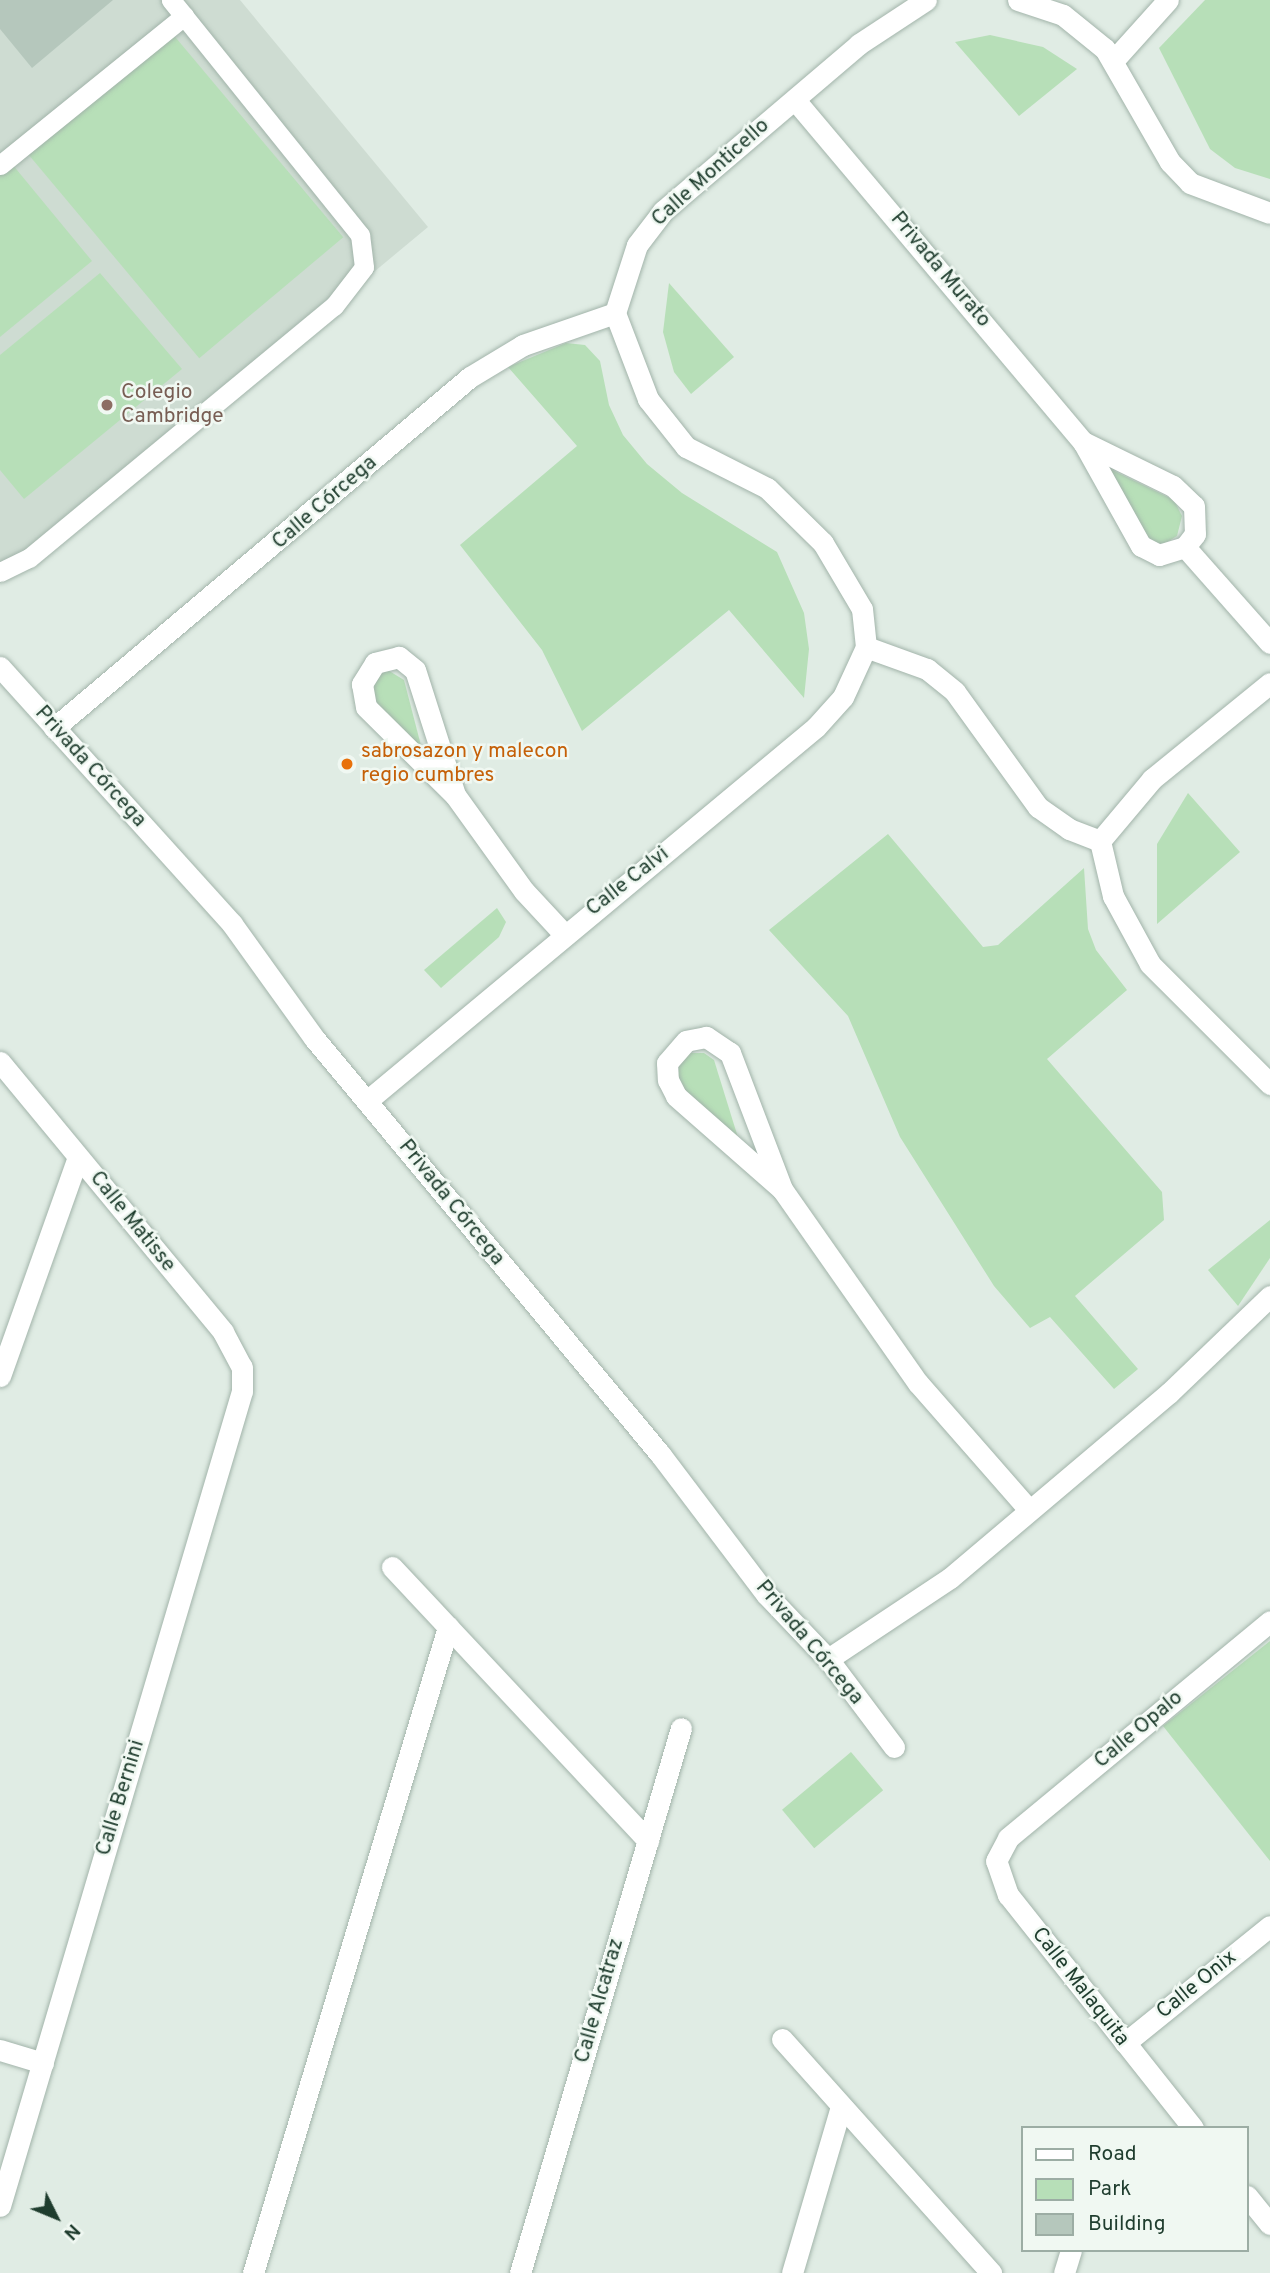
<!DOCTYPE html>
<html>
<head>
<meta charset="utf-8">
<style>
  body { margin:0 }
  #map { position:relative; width:1270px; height:2273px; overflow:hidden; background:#e0ece4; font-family:Overpass,sans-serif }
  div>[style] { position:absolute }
  .built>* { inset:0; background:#cedcd2 }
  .green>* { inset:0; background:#b7dfb8; transform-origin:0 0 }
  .building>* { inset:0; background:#b5c7bc }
  .roads { filter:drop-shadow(0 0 2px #a2b4aa) drop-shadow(0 0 2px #a2b4aa) }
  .lane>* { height:19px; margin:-9.5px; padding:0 9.5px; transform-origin:9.5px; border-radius:9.5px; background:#fff }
  .street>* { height:21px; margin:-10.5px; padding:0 10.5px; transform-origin:10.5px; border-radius:10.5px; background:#fff }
  .dots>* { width:19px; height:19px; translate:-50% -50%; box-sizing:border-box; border:4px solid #f0f8f2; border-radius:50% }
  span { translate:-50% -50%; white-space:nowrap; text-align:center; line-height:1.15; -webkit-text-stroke:5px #f0f8f2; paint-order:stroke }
  .street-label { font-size:21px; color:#1f3d2e }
  .education-label { font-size:21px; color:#785e54 }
  .left { translate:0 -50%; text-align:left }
  .food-label { font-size:21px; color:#c56008 }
  .legend { position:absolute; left:1021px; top:2126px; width:228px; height:126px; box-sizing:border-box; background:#f0f8f2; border:2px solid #9cada4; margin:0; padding:9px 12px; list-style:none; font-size:21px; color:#1f3d2e }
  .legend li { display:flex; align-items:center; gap:14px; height:35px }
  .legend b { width:35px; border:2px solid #9cada4 }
  .north { position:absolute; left:21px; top:2182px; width:70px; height:70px; -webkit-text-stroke:5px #f0f8f2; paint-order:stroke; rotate:133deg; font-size:19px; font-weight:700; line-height:28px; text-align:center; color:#1f3d2e }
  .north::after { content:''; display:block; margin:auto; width:24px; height:32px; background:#1f3d2e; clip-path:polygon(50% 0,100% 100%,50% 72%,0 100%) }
</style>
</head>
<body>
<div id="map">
  <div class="built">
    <i style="clip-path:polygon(0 0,240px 0,428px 227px,0 583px)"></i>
  </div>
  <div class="green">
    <i style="clip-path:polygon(1205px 0,1270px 0,1270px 179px,1235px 168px,1210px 149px,1159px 48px)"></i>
    <i style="left:171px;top:32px;width:268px;height:188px;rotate:50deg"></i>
    <i style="clip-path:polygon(990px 35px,1043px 47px,1077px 69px,1019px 116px,955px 42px)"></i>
    <i style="clip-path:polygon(12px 164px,92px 261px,0 337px,0 174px)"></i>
    <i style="clip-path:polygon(100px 273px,182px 369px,24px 499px,0 470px,0 355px)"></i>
    <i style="clip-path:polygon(669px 283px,734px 357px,691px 394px,674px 372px,663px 332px)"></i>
    <i style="clip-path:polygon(566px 343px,585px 345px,600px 361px,609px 405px,623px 435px,647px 464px,682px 493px,777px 552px,804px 613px,809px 649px,804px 698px,729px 610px,582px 731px,542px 650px,460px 545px,577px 446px,508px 367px)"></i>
    <i style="clip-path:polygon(1108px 468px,1174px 500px,1182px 516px,1177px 536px,1164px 544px,1149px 541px)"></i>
    <i style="clip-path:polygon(386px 669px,404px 680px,425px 761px,373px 708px,369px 679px)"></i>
    <i style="clip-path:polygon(1188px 793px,1240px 852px,1157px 924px,1157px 844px)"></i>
    <i style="clip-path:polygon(888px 834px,983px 947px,998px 945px,1084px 868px,1088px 929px,1096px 950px,1127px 990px,1047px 1059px,1162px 1192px,1164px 1220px,1075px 1296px,1138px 1369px,1114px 1389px,1050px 1317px,1030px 1328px,994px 1286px,900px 1137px,848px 1016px,769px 930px)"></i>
    <i style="clip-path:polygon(497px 908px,506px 922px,499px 937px,441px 988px,424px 970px)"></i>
    <i style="clip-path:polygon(686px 1053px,704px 1053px,714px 1060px,740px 1144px,687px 1101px,671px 1067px)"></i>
    <i style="clip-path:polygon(1270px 1220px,1270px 1258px,1238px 1306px,1208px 1270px)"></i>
    <i style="clip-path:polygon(1270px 1641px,1270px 1861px,1163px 1726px)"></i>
    <i style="left:851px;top:1752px;width:50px;height:90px;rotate:50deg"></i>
  </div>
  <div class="building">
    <i style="clip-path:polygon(0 0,113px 0,32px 68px,0 29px)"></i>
  </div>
  <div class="roads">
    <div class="lane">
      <i style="left:0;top:165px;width:237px;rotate:-39deg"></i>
      <i style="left:184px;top:16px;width:21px;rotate:-129deg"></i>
      <i style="left:0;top:572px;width:32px;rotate:-26deg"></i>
      <i style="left:29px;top:558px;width:396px;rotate:-39.6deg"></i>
      <i style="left:334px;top:306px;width:49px;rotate:-52.4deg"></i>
      <i style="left:364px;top:267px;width:32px;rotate:-97deg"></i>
      <i style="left:360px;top:235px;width:281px;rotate:-128.8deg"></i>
    </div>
    <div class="street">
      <i style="left:1018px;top:0;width:47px;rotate:18.4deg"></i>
      <i style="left:1063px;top:15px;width:54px;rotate:39deg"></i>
      <i style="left:1105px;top:49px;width:130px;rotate:60.1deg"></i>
      <i style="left:1170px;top:162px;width:29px;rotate:46deg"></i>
      <i style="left:1190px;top:183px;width:85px;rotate:20.6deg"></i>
      <i style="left:1113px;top:61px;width:82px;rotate:-48deg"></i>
      <i style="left:795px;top:100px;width:447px;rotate:49.9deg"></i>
      <i style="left:1083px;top:442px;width:100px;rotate:26.1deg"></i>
      <i style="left:1173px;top:486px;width:29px;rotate:44deg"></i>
      <i style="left:1194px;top:506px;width:28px;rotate:88deg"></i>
      <i style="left:1195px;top:534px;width:16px;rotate:128deg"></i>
      <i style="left:1185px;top:547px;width:27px;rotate:163deg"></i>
      <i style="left:1159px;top:555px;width:20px;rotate:-153deg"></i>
      <i style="left:1141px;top:546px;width:119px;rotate:-119.1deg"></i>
      <i style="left:1185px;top:547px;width:128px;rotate:48.5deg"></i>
      <i style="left:866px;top:647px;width:38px;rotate:-96deg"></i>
      <i style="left:862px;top:609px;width:77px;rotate:-120.6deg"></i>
      <i style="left:823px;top:543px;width:78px;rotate:-135.5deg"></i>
      <i style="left:767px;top:488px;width:91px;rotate:-153.2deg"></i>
      <i style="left:686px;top:447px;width:61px;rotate:-128.4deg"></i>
      <i style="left:648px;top:399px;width:92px;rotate:-111deg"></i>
      <i style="left:615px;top:313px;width:71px;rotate:-72.1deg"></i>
      <i style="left:637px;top:245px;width:43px;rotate:-52.6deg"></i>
      <i style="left:663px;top:211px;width:257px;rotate:-40.4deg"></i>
      <i style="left:859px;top:44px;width:80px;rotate:-33.3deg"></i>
      <i style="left:866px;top:647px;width:65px;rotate:19.8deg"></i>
      <i style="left:927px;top:669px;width:36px;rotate:39deg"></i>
      <i style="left:955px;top:692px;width:142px;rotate:54.2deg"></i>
      <i style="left:1038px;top:807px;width:38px;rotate:35deg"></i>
      <i style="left:1069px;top:829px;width:33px;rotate:21deg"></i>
      <i style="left:1100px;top:841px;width:57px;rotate:76.7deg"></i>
      <i style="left:1113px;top:896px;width:77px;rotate:61.4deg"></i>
      <i style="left:1150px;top:964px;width:170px;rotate:45deg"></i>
      <i style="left:0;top:667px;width:346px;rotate:47.9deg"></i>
      <i style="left:232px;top:924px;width:140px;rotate:54.3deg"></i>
      <i style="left:314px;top:1038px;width:541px;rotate:50.25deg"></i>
      <i style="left:660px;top:1454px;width:176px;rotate:52.9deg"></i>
      <i style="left:766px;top:1594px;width:90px;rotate:46.4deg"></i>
      <i style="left:828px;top:1659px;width:110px;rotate:53.1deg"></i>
      <i style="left:54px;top:728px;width:544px;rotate:-40.16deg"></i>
      <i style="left:470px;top:377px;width:62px;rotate:-31.1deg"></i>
      <i style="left:523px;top:345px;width:97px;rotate:-19.2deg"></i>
      <i style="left:455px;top:795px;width:131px;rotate:-107.7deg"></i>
      <i style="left:415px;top:670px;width:21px;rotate:-141deg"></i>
      <i style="left:399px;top:657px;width:25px;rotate:166deg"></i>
      <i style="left:375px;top:663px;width:25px;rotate:122deg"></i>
      <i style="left:362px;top:684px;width:23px;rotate:80deg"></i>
      <i style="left:366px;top:707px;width:125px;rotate:44.7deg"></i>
      <i style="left:455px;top:795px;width:118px;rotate:54.3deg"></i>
      <i style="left:524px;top:891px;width:57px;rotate:47.1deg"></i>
      <i style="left:1100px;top:841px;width:81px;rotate:-50deg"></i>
      <i style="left:1152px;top:779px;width:152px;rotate:-39.1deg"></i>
      <i style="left:0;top:1062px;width:350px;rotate:50.4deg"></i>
      <i style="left:223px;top:1332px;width:40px;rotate:62deg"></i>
      <i style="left:242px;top:1367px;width:24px;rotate:90deg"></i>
      <i style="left:242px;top:1391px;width:850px;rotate:106.54deg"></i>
      <i style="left:368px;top:1100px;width:583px;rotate:-39.78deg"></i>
      <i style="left:816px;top:727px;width:40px;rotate:-48deg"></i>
      <i style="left:843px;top:697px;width:55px;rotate:-65.3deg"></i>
      <i style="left:782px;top:1189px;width:146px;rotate:-110.9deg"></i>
      <i style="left:730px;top:1053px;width:29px;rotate:-146deg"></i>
      <i style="left:706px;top:1037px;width:20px;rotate:169deg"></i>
      <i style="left:686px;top:1041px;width:29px;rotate:131deg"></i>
      <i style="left:667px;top:1063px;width:17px;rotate:87deg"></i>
      <i style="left:668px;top:1080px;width:18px;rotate:63deg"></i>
      <i style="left:676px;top:1096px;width:141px;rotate:41.3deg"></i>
      <i style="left:782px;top:1189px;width:237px;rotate:55deg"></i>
      <i style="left:918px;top:1383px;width:169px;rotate:48.8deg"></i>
      <i style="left:0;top:1376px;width:232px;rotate:-70.4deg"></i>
      <i style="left:392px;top:1567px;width:375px;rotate:46.9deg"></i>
      <i style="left:828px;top:1659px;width:146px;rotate:-33.6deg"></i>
      <i style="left:950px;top:1578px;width:287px;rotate:-40.2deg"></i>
      <i style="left:1169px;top:1393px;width:140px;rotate:-43.8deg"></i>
      <i style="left:782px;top:2039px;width:314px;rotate:48.2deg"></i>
      <i style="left:1125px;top:2043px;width:186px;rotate:-38.9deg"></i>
      <i style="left:0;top:2050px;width:45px;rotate:16.8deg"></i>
      <i style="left:1193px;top:2128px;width:298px;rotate:-128.4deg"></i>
      <i style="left:1008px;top:1895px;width:36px;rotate:-109deg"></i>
      <i style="left:996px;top:1861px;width:26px;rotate:-62deg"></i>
      <i style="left:1008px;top:1838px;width:340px;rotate:-39.6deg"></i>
      <i style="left:1247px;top:2196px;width:36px;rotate:51deg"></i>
      <i style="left:253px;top:2273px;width:675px;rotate:-73.2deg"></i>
      <i style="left:520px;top:2273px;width:568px;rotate:-73.54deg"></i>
      <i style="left:792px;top:2273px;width:173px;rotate:-73.6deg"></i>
      <i style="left:1064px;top:2273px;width:24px;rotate:-73deg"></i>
    </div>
  </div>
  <div class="dots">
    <i style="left:107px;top:405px;background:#8d6e63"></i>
    <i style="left:347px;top:764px;background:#e8710a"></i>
  </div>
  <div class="street-label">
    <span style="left:711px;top:173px;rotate:-42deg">Calle Monticello</span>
    <span style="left:940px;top:270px;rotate:50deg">Privada Murato</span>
    <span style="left:325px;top:503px;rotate:-41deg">Calle Córcega</span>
    <span style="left:90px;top:767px;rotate:48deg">Privada Córcega</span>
    <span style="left:628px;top:882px;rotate:-38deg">Calle Calvi</span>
    <span style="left:451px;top:1203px;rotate:51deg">Privada Córcega</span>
    <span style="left:132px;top:1222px;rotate:51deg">Calle Matisse</span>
    <span style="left:809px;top:1643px;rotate:50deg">Privada Córcega</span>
    <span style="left:1139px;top:1730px;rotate:-40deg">Calle Opalo</span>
    <span style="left:121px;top:1798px;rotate:-73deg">Calle Bernini</span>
    <span style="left:1197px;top:1985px;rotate:-39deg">Calle Onix</span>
    <span style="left:1080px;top:1987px;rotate:52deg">Calle Malaquita</span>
    <span style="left:600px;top:2001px;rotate:-74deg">Calle Alcatraz</span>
  </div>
  <div class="education-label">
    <span class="left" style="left:121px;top:405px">Colegio<br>Cambridge</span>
  </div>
  <div class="food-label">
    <span class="left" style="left:361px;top:764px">sabrosazon y malecon<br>regio cumbres</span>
  </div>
  <ul class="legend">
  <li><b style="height:9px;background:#fff"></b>Road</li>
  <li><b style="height:19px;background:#b7dfb8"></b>Park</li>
  <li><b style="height:19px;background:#b5c7bc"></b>Building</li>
  </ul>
  <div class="north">N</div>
</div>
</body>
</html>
